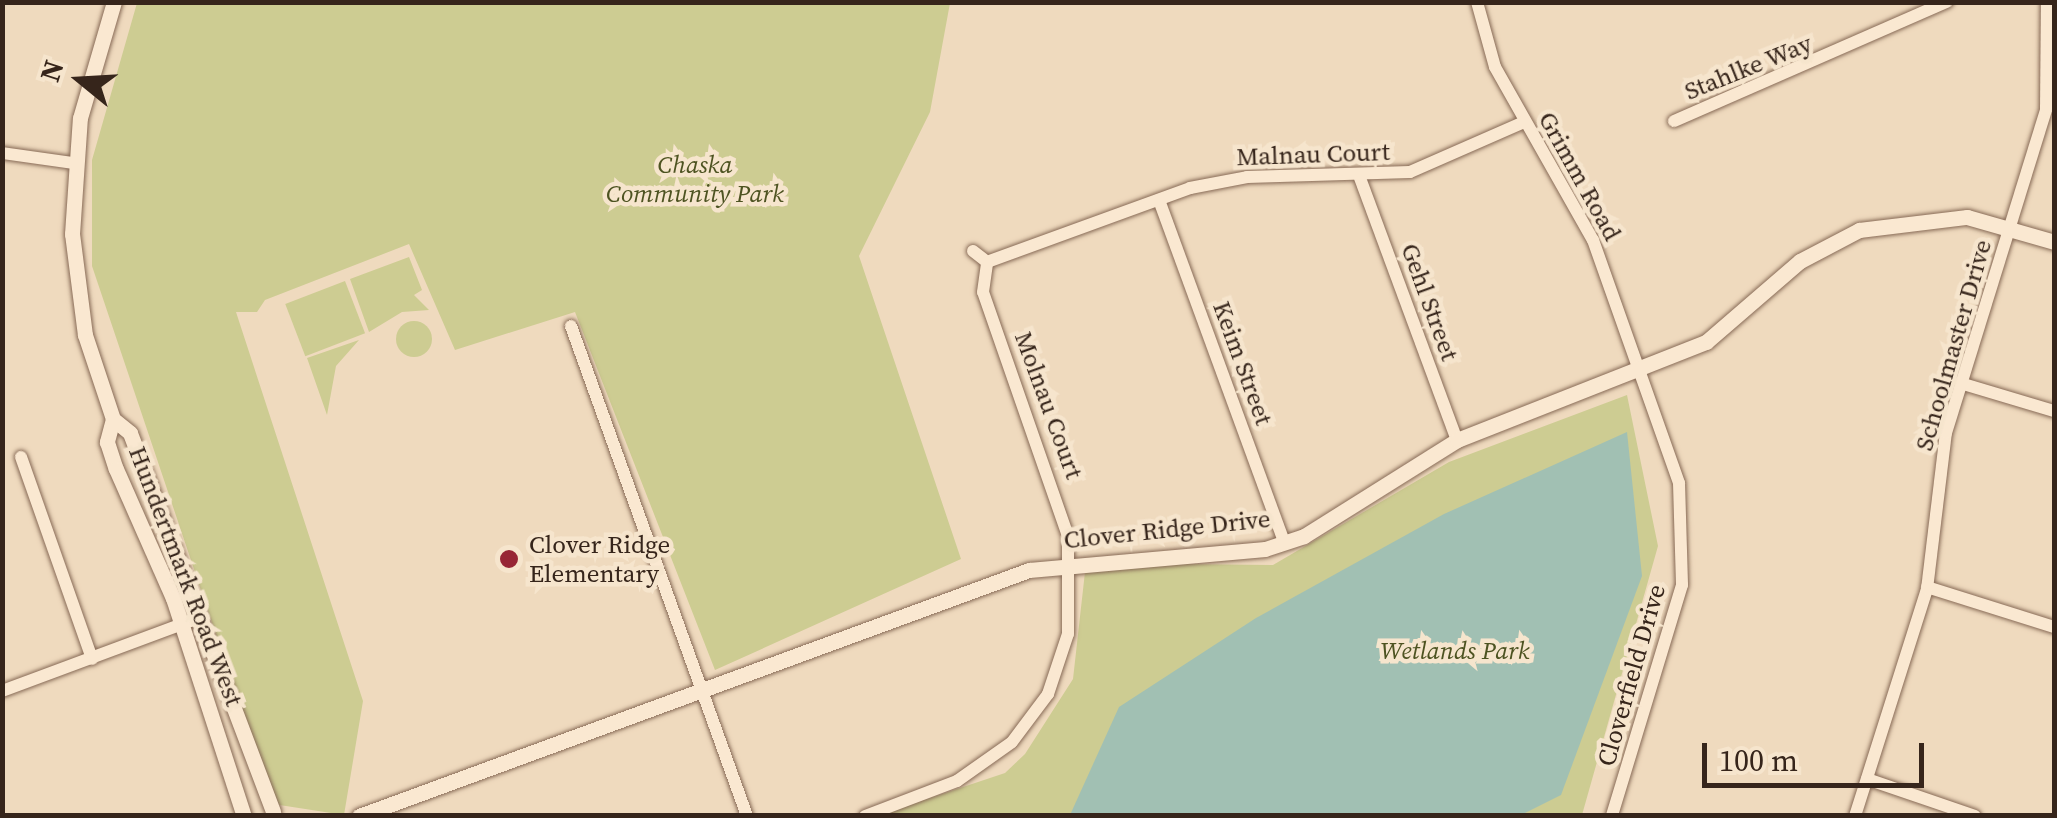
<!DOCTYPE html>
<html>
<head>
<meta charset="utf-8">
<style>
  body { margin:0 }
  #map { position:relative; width:2057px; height:818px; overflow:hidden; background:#efdabe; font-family:"Source Serif 4",serif }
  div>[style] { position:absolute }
  .green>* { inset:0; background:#cdcc92; transform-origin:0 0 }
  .round { border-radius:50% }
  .water>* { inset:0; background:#a1c0b3 }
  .roads { filter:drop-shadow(0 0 2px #876a56) drop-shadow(0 0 2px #876a56) }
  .minor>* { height:12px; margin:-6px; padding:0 6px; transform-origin:6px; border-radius:6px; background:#fae8d1 }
  .tertiary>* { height:15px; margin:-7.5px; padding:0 7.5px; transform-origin:7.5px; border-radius:7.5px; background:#fae8d1 }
  .dots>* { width:28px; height:28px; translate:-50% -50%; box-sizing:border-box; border:5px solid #f6e5cd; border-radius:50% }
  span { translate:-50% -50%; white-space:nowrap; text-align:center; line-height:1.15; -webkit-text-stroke:9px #f6e5cd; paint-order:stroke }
  .street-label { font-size:25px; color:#36251b }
  .park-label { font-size:25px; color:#4d5321; font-style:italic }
  .poi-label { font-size:25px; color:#36251b }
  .left { translate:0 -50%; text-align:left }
  .frame { position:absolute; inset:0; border:5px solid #36251b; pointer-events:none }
  .north { position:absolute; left:30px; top:30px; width:100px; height:100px; -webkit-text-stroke:8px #f6e5cd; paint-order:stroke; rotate:288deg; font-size:28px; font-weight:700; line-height:40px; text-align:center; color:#36251b }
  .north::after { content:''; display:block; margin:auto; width:35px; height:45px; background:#36251b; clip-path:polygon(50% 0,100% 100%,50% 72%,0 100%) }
  .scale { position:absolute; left:1702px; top:743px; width:222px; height:45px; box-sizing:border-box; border:5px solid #36251b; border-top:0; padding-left:12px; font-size:30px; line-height:35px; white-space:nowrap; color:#36251b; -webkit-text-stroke:8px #f6e5cd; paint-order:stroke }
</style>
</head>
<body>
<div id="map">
  <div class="green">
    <i style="clip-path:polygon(137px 3px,950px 3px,930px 112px,859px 256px,961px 559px,715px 670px,575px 312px,455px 350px,409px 244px,265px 300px,257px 312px,236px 312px,363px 701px,344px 815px,273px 804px,92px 266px,92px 160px)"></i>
    <i style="clip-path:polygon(409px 257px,422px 290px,414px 295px,429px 310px,402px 312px,369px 332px,350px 279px)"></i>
    <i style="left:345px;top:281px;width:56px;height:64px;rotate:69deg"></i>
    <i class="round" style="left:396px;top:321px;width:36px;height:36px"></i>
    <i style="clip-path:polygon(359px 340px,336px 366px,327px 415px,307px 358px)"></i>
    <i style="clip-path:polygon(1627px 395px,1658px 546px,1582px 815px,876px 816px,1005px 773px,1025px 754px,1073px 679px,1086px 563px,1273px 565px,1449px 462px)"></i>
  </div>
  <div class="water">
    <i style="clip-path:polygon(1627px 432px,1642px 576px,1561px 795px,1519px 816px,1070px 815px,1119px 707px,1256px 618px,1444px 514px)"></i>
  </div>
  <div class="roads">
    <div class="minor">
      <i style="left:1477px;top:2px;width:67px;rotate:74.5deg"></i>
      <i style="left:1495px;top:67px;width:199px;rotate:60.5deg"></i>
      <i style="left:1593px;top:240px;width:258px;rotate:70.5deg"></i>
      <i style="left:1679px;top:483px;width:102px;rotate:88.3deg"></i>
      <i style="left:1682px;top:585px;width:241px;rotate:106.9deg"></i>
      <i style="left:1674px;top:121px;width:298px;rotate:-23.6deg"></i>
      <i style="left:2px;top:153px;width:72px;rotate:8deg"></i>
      <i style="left:1360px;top:178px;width:279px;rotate:69.7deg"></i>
      <i style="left:1159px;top:200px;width:364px;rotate:69.9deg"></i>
      <i style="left:973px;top:251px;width:18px;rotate:38deg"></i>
      <i style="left:987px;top:262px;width:216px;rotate:-20deg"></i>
      <i style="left:1190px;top:188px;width:58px;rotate:-10.9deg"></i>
      <i style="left:1247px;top:177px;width:163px;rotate:-1.8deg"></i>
      <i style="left:1410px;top:172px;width:124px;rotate:-23.7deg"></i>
      <i style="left:571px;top:326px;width:521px;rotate:70.24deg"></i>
      <i style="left:1960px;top:383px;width:98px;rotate:16.6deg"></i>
      <i style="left:21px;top:457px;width:214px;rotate:70.6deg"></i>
      <i style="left:1927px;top:587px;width:133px;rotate:17.5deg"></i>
      <i style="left:2px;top:691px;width:209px;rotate:-20.4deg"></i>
      <i style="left:1867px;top:779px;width:114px;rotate:18.9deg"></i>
      <i style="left:865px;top:816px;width:98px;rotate:-20.8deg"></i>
      <i style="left:957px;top:781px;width:67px;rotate:-35.3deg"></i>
      <i style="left:1012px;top:742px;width:60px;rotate:-53.1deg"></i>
      <i style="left:1048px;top:694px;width:63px;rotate:-71.6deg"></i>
      <i style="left:1068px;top:634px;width:98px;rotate:-90deg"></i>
      <i style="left:1068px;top:536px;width:258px;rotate:-109.2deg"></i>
      <i style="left:983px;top:292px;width:30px;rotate:-82deg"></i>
      <i style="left:1855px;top:816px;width:238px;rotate:-72.4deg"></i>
      <i style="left:1927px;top:589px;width:157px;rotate:-83.1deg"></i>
      <i style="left:1946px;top:433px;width:339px;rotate:-72.8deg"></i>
      <i style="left:2046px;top:109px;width:107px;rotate:-89.5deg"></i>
    </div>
    <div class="tertiary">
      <i style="left:113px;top:419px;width:22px;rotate:39deg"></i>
      <i style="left:130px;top:433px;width:405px;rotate:69.3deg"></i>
      <i style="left:113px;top:419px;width:89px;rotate:-108.4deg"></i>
      <i style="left:85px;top:335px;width:102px;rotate:-97.3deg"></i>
      <i style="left:72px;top:234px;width:116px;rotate:-86.1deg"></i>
      <i style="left:80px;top:118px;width:121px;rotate:-73.7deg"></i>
      <i style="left:113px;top:419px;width:24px;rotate:105deg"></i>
      <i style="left:107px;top:442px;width:28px;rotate:72deg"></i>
      <i style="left:116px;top:469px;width:141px;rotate:66.2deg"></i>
      <i style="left:173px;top:598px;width:229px;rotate:72deg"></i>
      <i style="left:359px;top:816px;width:714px;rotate:-20.16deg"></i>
      <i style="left:1029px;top:570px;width:237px;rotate:-5.1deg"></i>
      <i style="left:1265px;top:549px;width:41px;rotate:-18.4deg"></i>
      <i style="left:1304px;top:536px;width:181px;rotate:-32.1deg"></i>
      <i style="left:1457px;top:440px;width:268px;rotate:-21.5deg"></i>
      <i style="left:1706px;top:342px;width:124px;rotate:-40.8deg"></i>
      <i style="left:1800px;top:261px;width:67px;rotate:-27.7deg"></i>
      <i style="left:1859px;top:230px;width:109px;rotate:-6.9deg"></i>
      <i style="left:1967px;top:217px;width:91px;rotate:16deg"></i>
    </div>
  </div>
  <div class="dots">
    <i style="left:509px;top:559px;background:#972535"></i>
  </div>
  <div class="street-label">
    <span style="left:1748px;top:67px;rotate:-22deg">Stahlke Way</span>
    <span style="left:1313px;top:154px;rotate:-2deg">Malnau Court</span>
    <span style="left:1580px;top:176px;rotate:61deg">Grimm Road</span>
    <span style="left:1430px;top:302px;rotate:70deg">Gehl Street</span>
    <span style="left:1953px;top:345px;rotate:-74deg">Schoolmaster Drive</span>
    <span style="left:1243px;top:363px;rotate:70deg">Keim Street</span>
    <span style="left:1049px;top:405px;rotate:70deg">Molnau Court</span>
    <span style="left:1167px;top:529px;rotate:-6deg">Clover Ridge Drive</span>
    <span style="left:186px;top:576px;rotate:69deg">Hundertmark Road West</span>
    <span style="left:1631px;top:675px;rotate:-74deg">Cloverfield Drive</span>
  </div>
  <div class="park-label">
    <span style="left:695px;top:179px">Chaska<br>Community Park</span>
    <span style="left:1455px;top:650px">Wetlands Park</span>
  </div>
  <div class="poi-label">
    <span class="left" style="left:529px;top:559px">Clover Ridge<br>Elementary</span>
  </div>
  <div class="frame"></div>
  <div class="north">N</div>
  <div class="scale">100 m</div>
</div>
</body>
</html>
